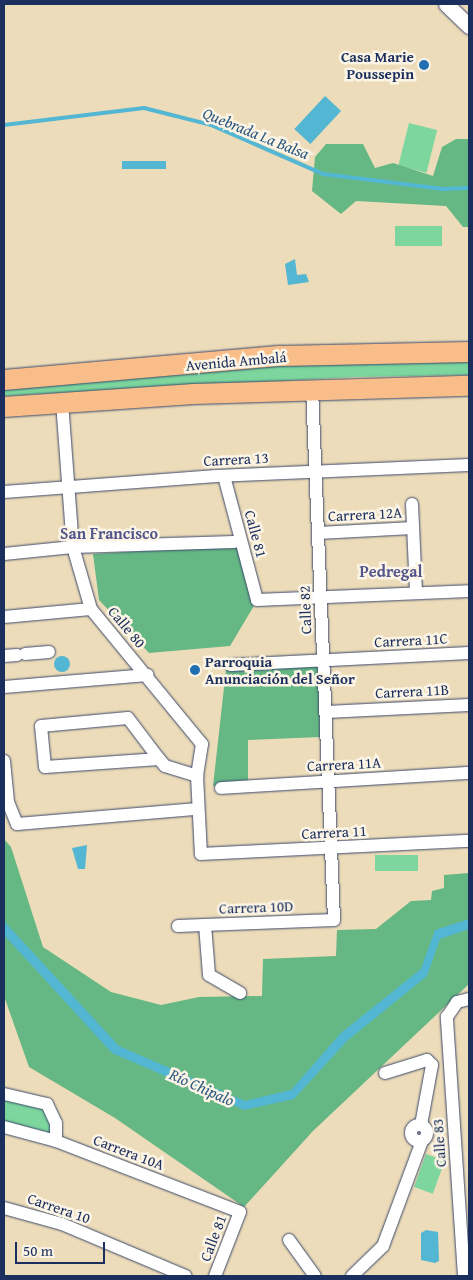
<!DOCTYPE html>
<html>
<head>
<meta charset="utf-8">
<style>
  body { margin:0 }
  #map { position:relative; width:473px; height:1280px; overflow:hidden; background:#eddcb9; font-family:"Gentium Book Plus",serif }
  div>[style] { position:absolute }
  .green>* { inset:0; background:#7cd69d; transform-origin:0 0 }
  .forest>* { inset:0; background:#65b784 }
  .water>* { inset:0; background:#53b6d2; transform-origin:0 0 }
  .round { border-radius:50% }
  .stream>* { height:4px; margin:-2px; padding:0 2px; transform-origin:2px; border-radius:2px; background:#53b6d2 }
  .roads { filter:drop-shadow(0 0 1px #3a496c) drop-shadow(0 0 1px #3a496c) }
  .minor>* { height:12px; margin:-6px; padding:0 6px; transform-origin:6px; border-radius:6px; background:#fff }
  .minor>.ring { margin:-6px; padding:0; box-sizing:content-box; background:none; border:12px solid #fff; border-radius:50% }
  .tertiary>* { height:15px; margin:-7.5px; padding:0 7.5px; transform-origin:7.5px; border-radius:7.5px; background:#fff }
  .primary>* { height:20px; margin:-10px; padding:0 10px; transform-origin:10px; border-radius:10px; background:#f8bd89 }
  .dots>* { width:14px; height:14px; translate:-50% -50%; box-sizing:border-box; border:2px solid #fcf5e5; border-radius:50% }
  span { translate:-50% -50%; white-space:nowrap; text-align:center; line-height:1.15; -webkit-text-stroke:5px #fcf5e5; paint-order:stroke }
  .poi-label { font-size:15px; color:#1b2f5e; font-weight:700 }
  .right { translate:-100% -50%; text-align:right }
  .left { translate:0 -50%; text-align:left }
  .street-label { font-size:15px; color:#1b2f5e }
  .water-label { font-size:16px; color:#2c5881; font-style:italic }
  .neighbourhood-label { font-size:16px; color:#52548c; font-weight:700 }
  .frame { position:absolute; inset:0; border:5px solid #1b2f5e; pointer-events:none }
  .scale { position:absolute; left:15px; top:1242px; width:90px; height:22px; box-sizing:border-box; border:2px solid #1b2f5e; border-top:0; padding-left:6px; font-size:15px; line-height:18px; white-space:nowrap; color:#1b2f5e; -webkit-text-stroke:4px #fcf5e5; paint-order:stroke }
</style>
</head>
<body>
<div id="map">
  <div class="green">
    <i style="left:409px;top:123px;width:29px;height:44px;rotate:14deg"></i>
    <i style="left:395px;top:226px;width:47px;height:20px"></i>
    <i style="clip-path:polygon(469px 360px,469px 375px,353px 377px,4px 396px,4px 384px,286px 365px)"></i>
    <i style="left:375px;top:855px;width:43px;height:16px"></i>
    <i style="clip-path:polygon(4px 1096px,51px 1111px,51px 1133px,4px 1121px)"></i>
    <i style="left:426px;top:1154px;width:20px;height:35px;rotate:20deg"></i>
  </div>
  <div class="forest">
    <i style="clip-path:polygon(456px 139px,469px 139px,469px 227px,463px 227px,446px 206px,356px 201px,341px 214px,312px 191px,315px 157px,326px 144px,363px 144px,375px 168px,393px 163px,433px 176px,442px 147px)"></i>
    <i style="clip-path:polygon(243px 545px,255px 604px,230px 646px,149px 653px,99px 600px,93px 554px)"></i>
    <i style="clip-path:polygon(319px 665px,320px 737px,248px 740px,248px 783px,213px 786px,226px 670px)"></i>
    <i style="clip-path:polygon(4px 839px,11px 847px,43px 947px,111px 992px,161px 1005px,199px 997px,262px 996px,263px 959px,336px 956px,337px 930px,376px 929px,411px 901px,431px 900px,432px 891px,444px 888px,444px 875px,469px 873px,469px 984px,313px 1131px,244px 1207px,115px 1118px,29px 1067px,4px 996px)"></i>
  </div>
  <div class="water">
    <i style="left:325px;top:96px;width:22px;height:45px;rotate:43deg"></i>
    <i style="left:166px;top:161px;width:8px;height:44px;rotate:90deg"></i>
    <i style="clip-path:polygon(295px 259px,297px 275px,306px 274px,309px 282px,288px 285px,285px 264px)"></i>
    <i class="round" style="left:54px;top:656px;width:16px;height:16px"></i>
    <i style="clip-path:polygon(87px 845px,85px 869px,78px 869px,72px 848px)"></i>
    <i style="clip-path:polygon(469px 919px,469px 929px,440px 939px,427px 976px,347px 1041px,294px 1099px,244px 1110px,112px 1053px,4px 935px,4px 921px,119px 1046px,245px 1101px,291px 1090px,341px 1033px,421px 969px,435px 930px)"></i>
    <i style="clip-path:polygon(426px 1230px,438px 1232px,439px 1261px,435px 1263px,421px 1260px,421px 1233px)"></i>
  </div>
  <div class="stream">
    <i style="left:4px;top:125px;width:141px;rotate:-6.9deg"></i>
    <i style="left:144px;top:108px;width:69px;rotate:14.2deg"></i>
    <i style="left:211px;top:125px;width:122px;rotate:23.6deg"></i>
    <i style="left:323px;top:174px;width:121px;rotate:7.1deg"></i>
    <i style="left:443px;top:189px;width:26px;rotate:-2deg"></i>
  </div>
  <div class="roads">
    <div class="minor">
      <i style="left:62px;top:402px;width:145px;rotate:85.7deg"></i>
      <i style="left:73px;top:547px;width:65px;rotate:73.8deg"></i>
      <i style="left:91px;top:609px;width:175px;rotate:50.6deg"></i>
      <i style="left:202px;top:744px;width:32px;rotate:99deg"></i>
      <i style="left:197px;top:776px;width:78px;rotate:87.1deg"></i>
      <i style="left:201px;top:854px;width:268px;rotate:-2.8deg"></i>
      <i style="left:224px;top:476px;width:128px;rotate:75.1deg"></i>
      <i style="left:257px;top:600px;width:212px;rotate:-2.4deg"></i>
      <i style="left:4px;top:492px;width:213px;rotate:-4.3deg"></i>
      <i style="left:216px;top:476px;width:253px;rotate:-2.5deg"></i>
      <i style="left:412px;top:504px;width:89px;rotate:87.4deg"></i>
      <i style="left:318px;top:533px;width:95px;rotate:-3deg"></i>
      <i style="left:4px;top:554px;width:69px;rotate:-5.8deg"></i>
      <i style="left:73px;top:547px;width:161px;rotate:-1.8deg"></i>
      <i style="left:4px;top:617px;width:87px;rotate:-5.3deg"></i>
      <i style="left:25px;top:654px;width:24px;rotate:-5deg"></i>
      <i style="left:4px;top:656px;width:13px;rotate:-4deg"></i>
      <i style="left:231px;top:665px;width:238px;rotate:-2.9deg"></i>
      <i style="left:4px;top:687px;width:144px;rotate:-4.8deg"></i>
      <i style="left:326px;top:712px;width:143px;rotate:-2.8deg"></i>
      <i style="left:159px;top:759px;width:114px;rotate:176deg"></i>
      <i style="left:45px;top:767px;width:41px;rotate:-95.6deg"></i>
      <i style="left:41px;top:726px;width:87px;rotate:-5.3deg"></i>
      <i style="left:128px;top:718px;width:51px;rotate:52.9deg"></i>
      <i style="left:159px;top:759px;width:9px;rotate:49deg"></i>
      <i style="left:165px;top:766px;width:34px;rotate:17deg"></i>
      <i style="left:4px;top:761px;width:41px;rotate:84.4deg"></i>
      <i style="left:8px;top:802px;width:24px;rotate:68deg"></i>
      <i style="left:17px;top:824px;width:181px;rotate:-4.8deg"></i>
      <i style="left:221px;top:788px;width:248px;rotate:-3.5deg"></i>
      <i style="left:205px;top:925px;width:50px;rotate:85.4deg"></i>
      <i style="left:209px;top:975px;width:36px;rotate:30deg"></i>
      <i style="left:178px;top:926px;width:156px;rotate:-2.2deg"></i>
      <i style="left:334px;top:920px;width:531px;rotate:-92.37deg"></i>
      <i style="left:385px;top:1073px;width:44px;rotate:-17.2deg"></i>
      <i style="left:427px;top:1060px;width:7px;rotate:45deg"></i>
      <i style="left:432px;top:1065px;width:61px;rotate:100.4deg"></i>
      <i style="left:4px;top:1094px;width:44px;rotate:13.1deg"></i>
      <i style="left:47px;top:1104px;width:21px;rotate:65deg"></i>
      <i style="left:56px;top:1123px;width:18px;rotate:90deg"></i>
      <i class="ring" style="left:411px;top:1125px;width:4px;height:4px"></i>
      <i style="left:4px;top:1127px;width:54px;rotate:15.1deg"></i>
      <i style="left:56px;top:1141px;width:197px;rotate:21.1deg"></i>
      <i style="left:240px;top:1212px;width:69px;rotate:111.3deg"></i>
      <i style="left:4px;top:1208px;width:60px;rotate:15.4deg"></i>
      <i style="left:62px;top:1224px;width:134px;rotate:22.8deg"></i>
      <i style="left:289px;top:1240px;width:44px;rotate:54.2deg"></i>
      <i style="left:352px;top:1276px;width:43px;rotate:-44.1deg"></i>
      <i style="left:383px;top:1246px;width:112px;rotate:-69.6deg"></i>
      <i style="left:464px;top:1276px;width:260px;rotate:-93.8deg"></i>
      <i style="left:447px;top:1017px;width:18px;rotate:-56deg"></i>
      <i style="left:457px;top:1002px;width:12px;rotate:-14deg"></i>
    </div>
    <div class="tertiary">
      <i style="left:446px;top:4px;width:32px;rotate:44deg"></i>
    </div>
    <div class="primary">
      <i style="left:4px;top:380px;width:278px;rotate:-5deg"></i>
      <i style="left:281px;top:356px;width:188px;rotate:-1.2deg"></i>
      <i style="left:4px;top:407px;width:190px;rotate:-3.9deg"></i>
      <i style="left:194px;top:394px;width:275px;rotate:-1.7deg"></i>
    </div>
  </div>
  <div class="dots">
    <i style="left:424px;top:65px;background:#1f6fb2"></i>
    <i style="left:195px;top:670px;background:#1f6fb2"></i>
  </div>
  <div class="poi-label">
    <span class="right" style="left:414px;top:65px">Casa Marie<br>Poussepin</span>
    <span class="left" style="left:205px;top:670px">Parroquia<br>Anunciación del Señor</span>
  </div>
  <div class="street-label">
    <span style="left:236px;top:361px;rotate:-5deg">Avenida Ambalá</span>
    <span style="left:236px;top:459px;rotate:-3deg">Carrera 13</span>
    <span style="left:365px;top:514px;rotate:-3deg">Carrera 12A</span>
    <span style="left:256px;top:534px;rotate:75deg">Calle 81</span>
    <span style="left:305px;top:610px;rotate:-92deg">Calle 82</span>
    <span style="left:127px;top:627px;rotate:50deg">Calle 80</span>
    <span style="left:411px;top:640px;rotate:-3deg">Carrera 11C</span>
    <span style="left:412px;top:691px;rotate:-3deg">Carrera 11B</span>
    <span style="left:344px;top:764px;rotate:-3deg">Carrera 11A</span>
    <span style="left:334px;top:832px;rotate:-3deg">Carrera 11</span>
    <span style="left:256px;top:907px;rotate:-2deg">Carrera 10D</span>
    <span style="left:439px;top:1143px;rotate:-94deg">Calle 83</span>
    <span style="left:129px;top:1152px;rotate:21deg">Carrera 10A</span>
    <span style="left:59px;top:1208px;rotate:19deg">Carrera 10</span>
    <span style="left:213px;top:1238px;rotate:-69deg">Calle 81</span>
  </div>
  <div class="water-label">
    <span style="left:256px;top:133px;rotate:22deg">Quebrada La Balsa</span>
    <span style="left:202px;top:1087px;rotate:24deg">Río Chipalo</span>
  </div>
  <div class="neighbourhood-label">
    <span style="left:109px;top:533px">San Francisco</span>
    <span style="left:391px;top:571px">Pedregal</span>
  </div>
  <div class="frame"></div>
  <div class="scale">50 m</div>
</div>
</body>
</html>
